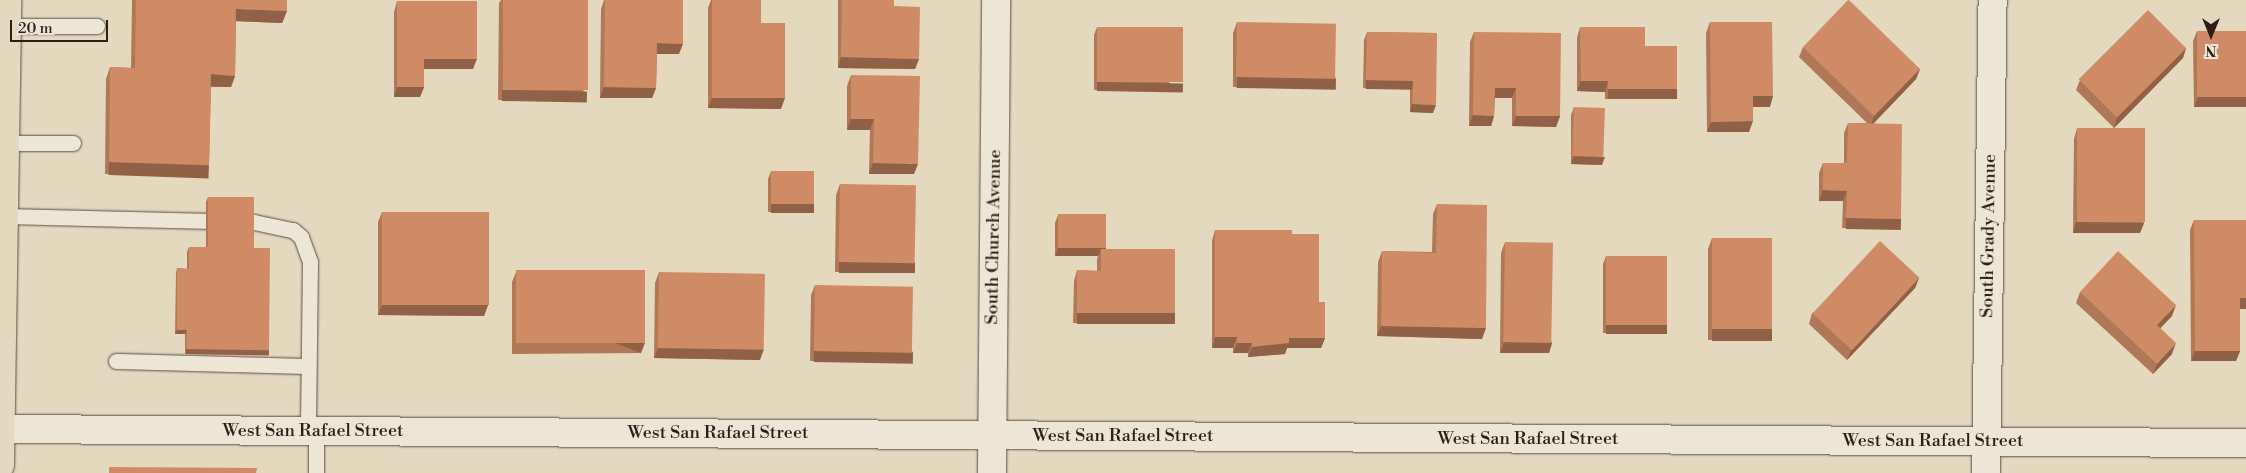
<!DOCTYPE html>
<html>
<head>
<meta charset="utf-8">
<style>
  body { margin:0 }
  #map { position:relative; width:2246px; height:473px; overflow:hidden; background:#e4d8bf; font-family:"Libre Bodoni",serif }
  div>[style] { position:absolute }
  .roads { filter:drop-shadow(0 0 1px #5b4c40) drop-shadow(0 0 1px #5b4c40) }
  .lane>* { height:15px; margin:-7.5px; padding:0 7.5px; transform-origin:7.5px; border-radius:7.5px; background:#ede6d5 }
  .street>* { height:28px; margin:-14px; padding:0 14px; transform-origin:14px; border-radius:14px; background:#ede6d5 }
  .secondary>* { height:28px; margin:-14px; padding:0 14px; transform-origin:14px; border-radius:14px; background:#ede6d5 }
  .primary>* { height:28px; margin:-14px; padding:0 14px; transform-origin:14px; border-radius:14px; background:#e4d8bf }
  .wall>* { inset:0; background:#b17858 }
  .shaded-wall>* { inset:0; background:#906147; transform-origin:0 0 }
  .building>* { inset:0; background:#ce8b66; transform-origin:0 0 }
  span { translate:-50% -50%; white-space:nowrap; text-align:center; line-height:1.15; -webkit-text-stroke:4px #ede6d5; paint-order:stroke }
  .street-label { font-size:18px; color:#2d1d15 }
  .north { position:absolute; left:2186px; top:10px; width:50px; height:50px; -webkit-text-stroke:4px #ede6d5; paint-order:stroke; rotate:180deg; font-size:14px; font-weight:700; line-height:20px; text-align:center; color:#2d1d15 }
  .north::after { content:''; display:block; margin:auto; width:18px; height:22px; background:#2d1d15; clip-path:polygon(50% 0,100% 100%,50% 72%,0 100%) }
  .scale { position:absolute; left:10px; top:20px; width:98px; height:22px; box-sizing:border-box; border:2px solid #2d1d15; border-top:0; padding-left:6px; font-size:15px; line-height:18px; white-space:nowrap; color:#2d1d15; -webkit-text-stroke:4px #ede6d5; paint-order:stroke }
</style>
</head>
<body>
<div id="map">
  <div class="roads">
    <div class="lane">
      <i style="left:7px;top:26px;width:90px"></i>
      <i style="left:6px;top:143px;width:67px"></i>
      <i style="left:5px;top:216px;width:249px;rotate:1.4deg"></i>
      <i style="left:254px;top:222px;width:40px;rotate:12deg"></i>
      <i style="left:293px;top:230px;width:11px;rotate:41deg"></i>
      <i style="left:301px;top:237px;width:27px;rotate:70deg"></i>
      <i style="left:310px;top:262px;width:169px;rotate:90.7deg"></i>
      <i style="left:116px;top:361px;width:192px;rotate:1.5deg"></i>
      <i style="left:316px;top:473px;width:42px;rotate:-90deg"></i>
    </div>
    <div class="street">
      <i style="left:0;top:429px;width:2246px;rotate:0.36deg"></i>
      <i style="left:1986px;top:473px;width:473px;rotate:-89.2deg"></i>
    </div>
    <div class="secondary">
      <i style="left:992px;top:473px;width:473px;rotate:-89.5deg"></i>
    </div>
    <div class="primary">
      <i style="left:0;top:465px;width:465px;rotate:-89.1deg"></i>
    </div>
  </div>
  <div class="wall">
    <i style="clip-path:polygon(132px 0,287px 0,287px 11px,282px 23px,236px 21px,235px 76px,231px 87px,211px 87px,209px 165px,205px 177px,105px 174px,106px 79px,110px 67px,131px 68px)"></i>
    <i style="clip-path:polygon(501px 0,588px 0,583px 101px,498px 100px,499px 3px)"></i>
    <i style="clip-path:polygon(604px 0,683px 0,679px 54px,657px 54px,656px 88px,652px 98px,600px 98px,601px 9px)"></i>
    <i style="clip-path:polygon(711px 0,761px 0,761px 23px,781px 109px,708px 108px,708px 8px)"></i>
    <i style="clip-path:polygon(838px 0,894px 0,894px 6px,919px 59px,915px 69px,838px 68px)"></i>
    <i style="clip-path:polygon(397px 1px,473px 69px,424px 69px,424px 87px,420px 97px,394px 97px,394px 12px)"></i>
    <i style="clip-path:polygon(1237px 22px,1336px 78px,1332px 88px,1233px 87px,1233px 33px)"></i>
    <i style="clip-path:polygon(1710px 22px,1770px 107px,1753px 107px,1749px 132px,1707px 132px,1706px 33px)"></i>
    <i style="clip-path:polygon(1097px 27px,1180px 91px,1094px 90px,1094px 35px)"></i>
    <i style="clip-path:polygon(1580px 27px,1645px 46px,1677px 89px,1674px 99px,1605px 99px,1605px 92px,1577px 91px,1577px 38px)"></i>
    <i style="clip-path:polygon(2197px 31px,2246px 31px,2194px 107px,2193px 41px)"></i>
    <i style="clip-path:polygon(1367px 32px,1437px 33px,1433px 113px,1410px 112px,1410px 89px,1363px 88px,1364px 40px)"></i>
    <i style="clip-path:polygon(1474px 32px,1560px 116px,1556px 127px,1512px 126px,1512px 98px,1495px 98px,1494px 116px,1491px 126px,1469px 126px,1470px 42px)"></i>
    <i style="clip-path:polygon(1803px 47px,1920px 69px,1916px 79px,1874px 123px,1897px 229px,1842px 228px,1843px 201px,1819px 201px,1819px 173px,1823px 163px,1844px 163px,1844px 133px,1848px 123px,1867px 123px,1799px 57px)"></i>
    <i style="clip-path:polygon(2186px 48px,2183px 58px,2114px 128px,2076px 90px,2080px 80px)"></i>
    <i style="clip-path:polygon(851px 75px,914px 174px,869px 174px,870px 130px,847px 130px,847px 86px)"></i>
    <i style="clip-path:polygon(1574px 107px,1602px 165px,1571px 164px,1571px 115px)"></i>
    <i style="clip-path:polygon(2077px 128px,2144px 223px,2140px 233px,2073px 233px,2074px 139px)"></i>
    <i style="clip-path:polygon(771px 171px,811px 212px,768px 212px,768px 179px)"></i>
    <i style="clip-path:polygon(840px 184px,911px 272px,835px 272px,836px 195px)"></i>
    <i style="clip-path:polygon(208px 197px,254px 248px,269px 350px,267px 355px,185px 354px,185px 334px,175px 334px,176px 273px,177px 268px,187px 269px,187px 252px,189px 247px,206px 247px,206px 202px)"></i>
    <i style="clip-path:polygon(1437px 204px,1482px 339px,1377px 336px,1378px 262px,1382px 251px,1432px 252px,1433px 214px)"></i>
    <i style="clip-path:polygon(382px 212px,488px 305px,484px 316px,378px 315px,378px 222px)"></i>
    <i style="clip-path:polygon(1058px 215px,1106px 248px,1106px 249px,1171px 323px,1073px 323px,1074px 281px,1077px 270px,1097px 271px,1097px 259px,1098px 256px,1055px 256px,1055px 223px)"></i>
    <i style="clip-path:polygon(2194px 220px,2246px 309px,2240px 309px,2240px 351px,2236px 361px,2191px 361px,2190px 230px)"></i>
    <i style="clip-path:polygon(1215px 230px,1319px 302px,1325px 338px,1321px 348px,1287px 348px,1285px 354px,1248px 357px,1248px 353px,1233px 353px,1233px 348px,1212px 348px,1212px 241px)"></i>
    <i style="clip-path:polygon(1712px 238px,1772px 329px,1768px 340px,1708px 340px,1708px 249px)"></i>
    <i style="clip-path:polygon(1505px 242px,1552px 343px,1549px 353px,1500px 353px,1501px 253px)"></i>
    <i style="clip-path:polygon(1606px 256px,1667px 325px,1664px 333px,1603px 333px,1603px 264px)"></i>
    <i style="clip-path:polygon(516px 272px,641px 353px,512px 354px,512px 282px)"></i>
    <i style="clip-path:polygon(659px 272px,760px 360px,654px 358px,655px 283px)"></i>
    <i style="clip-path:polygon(1919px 278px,1915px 288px,1847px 360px,1809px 324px,1812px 313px)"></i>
    <i style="clip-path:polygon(815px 285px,913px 352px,909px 362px,810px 361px,811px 295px)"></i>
    <i style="clip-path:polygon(2080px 292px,2172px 316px,2160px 328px,2172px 354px,2153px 374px,2076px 303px)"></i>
  </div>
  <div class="shaded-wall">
    <i style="clip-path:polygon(236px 9px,287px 11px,282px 23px,232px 21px)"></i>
    <i style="clip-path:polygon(657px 43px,683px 44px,679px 54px,653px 54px)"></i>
    <i style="clip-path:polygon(2186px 48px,2183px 58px,2114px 128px,2117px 117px)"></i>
    <i style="clip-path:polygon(841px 57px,919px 59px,915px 69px,838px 68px)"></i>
    <i style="clip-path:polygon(424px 59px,477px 59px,473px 69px,420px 69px)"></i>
    <i style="clip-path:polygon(1920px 69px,1916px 79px,1870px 127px,1874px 116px)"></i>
    <i style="clip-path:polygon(211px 74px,235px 76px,231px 87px,206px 86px)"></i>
    <i style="left:1237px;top:77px;width:99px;height:11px;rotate:1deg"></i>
    <i style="left:1366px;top:80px;width:47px;height:9px;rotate:1deg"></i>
    <i style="clip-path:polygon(1581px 81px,1608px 81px,1605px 92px,1577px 91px)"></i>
    <i style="left:1097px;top:82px;width:86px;height:9px;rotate:1deg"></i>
    <i style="clip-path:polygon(397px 87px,424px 87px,420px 97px,394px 97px)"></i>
    <i style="clip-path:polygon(604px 87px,656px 88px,652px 98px,600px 98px)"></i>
    <i style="clip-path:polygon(1495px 88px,1516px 88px,1512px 98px,1491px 98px)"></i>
    <i style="left:1608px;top:89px;width:69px;height:10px"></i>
    <i style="left:502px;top:90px;width:85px;height:11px;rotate:1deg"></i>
    <i style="clip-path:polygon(1753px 96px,1773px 96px,1770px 107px,1749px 107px)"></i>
    <i style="clip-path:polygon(2246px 96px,2246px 107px,2194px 107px,2198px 97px)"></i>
    <i style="clip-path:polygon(712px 98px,785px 98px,781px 109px,708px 108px)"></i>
    <i style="clip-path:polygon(1412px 104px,1436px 105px,1433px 113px,1410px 112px)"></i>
    <i style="clip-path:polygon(1473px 115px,1494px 116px,1491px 126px,1469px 126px)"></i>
    <i style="clip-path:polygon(1516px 116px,1560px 116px,1556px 127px,1512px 126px)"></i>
    <i style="clip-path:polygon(851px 119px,874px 119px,870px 130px,847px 130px)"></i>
    <i style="clip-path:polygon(1753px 121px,1749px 132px,1707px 132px,1711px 122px)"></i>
    <i style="clip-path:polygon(1574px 156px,1605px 157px,1602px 165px,1571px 164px)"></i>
    <i style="left:109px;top:162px;width:100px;height:13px;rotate:2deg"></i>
    <i style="clip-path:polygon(873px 163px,918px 164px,914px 174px,869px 174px)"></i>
    <i style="clip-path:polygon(1823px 190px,1847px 191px,1843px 201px,1819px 201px)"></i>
    <i style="left:771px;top:204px;width:43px;height:9px"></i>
    <i style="left:1846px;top:218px;width:55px;height:11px;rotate:1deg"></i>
    <i style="clip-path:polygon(2076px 222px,2144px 223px,2140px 233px,2073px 233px)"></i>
    <i style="clip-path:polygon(1058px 248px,1106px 248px,1103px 256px,1101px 249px,1098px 256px,1055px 256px)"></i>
    <i style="left:839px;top:262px;width:76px;height:11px"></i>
    <i style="clip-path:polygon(1919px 278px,1915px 288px,1847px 360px,1851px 350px)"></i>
    <i style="clip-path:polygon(2240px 298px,2246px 298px,2246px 309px,2236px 309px)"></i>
    <i style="clip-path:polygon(382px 305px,488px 305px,484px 316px,378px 315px)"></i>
    <i style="clip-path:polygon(2176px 305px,2172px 316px,2153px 336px,2157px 325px)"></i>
    <i style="left:1077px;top:313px;width:98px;height:11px"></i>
    <i style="left:1606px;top:325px;width:61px;height:9px"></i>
    <i style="clip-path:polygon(1381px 326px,1486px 328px,1482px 339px,1377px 336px)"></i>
    <i style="left:1712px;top:329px;width:60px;height:12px"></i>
    <i style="clip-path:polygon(177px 330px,187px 330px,185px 334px,175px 334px)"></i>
    <i style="clip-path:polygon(1215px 337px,1237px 337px,1233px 348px,1212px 348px)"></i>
    <i style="clip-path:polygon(1289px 338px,1325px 338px,1321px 348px,1287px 348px,1285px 354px,1248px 357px,1252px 347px)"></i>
    <i style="clip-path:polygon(1504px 342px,1552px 343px,1549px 353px,1500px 353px)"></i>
    <i style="left:645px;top:343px;width:11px;height:129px;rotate:112deg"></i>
    <i style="clip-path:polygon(1237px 343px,1252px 343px,1248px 353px,1233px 353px)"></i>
    <i style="clip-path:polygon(2176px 343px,2172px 354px,2153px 374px,2157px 364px)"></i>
    <i style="clip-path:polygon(658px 348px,764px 349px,760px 360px,654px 358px)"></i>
    <i style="left:186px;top:349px;width:83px;height:5px;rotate:1deg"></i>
    <i style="left:814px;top:351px;width:99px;height:11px;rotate:1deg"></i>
    <i style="clip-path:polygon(2195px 351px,2240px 351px,2236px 361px,2191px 361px)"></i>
  </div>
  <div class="building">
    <i style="clip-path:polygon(136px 0,287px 0,287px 11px,236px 9px,235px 76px,211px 74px,209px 165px,109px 162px,110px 67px,135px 68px)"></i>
    <i style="left:503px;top:0;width:85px;height:90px"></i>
    <i style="clip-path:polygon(605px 0,683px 0,683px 44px,657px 43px,656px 88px,604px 87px)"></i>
    <i style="clip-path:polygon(712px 0,761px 0,761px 23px,785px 23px,785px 98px,712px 98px)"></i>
    <i style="clip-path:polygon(842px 0,894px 0,894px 6px,920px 7px,919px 59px,841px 57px)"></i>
    <i style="clip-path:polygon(1848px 0,1849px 0,1920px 69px,1874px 116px,1803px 47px)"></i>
    <i style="clip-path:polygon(397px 1px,477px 1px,477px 59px,424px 59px,424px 87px,397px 87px)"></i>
    <i style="left:2148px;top:10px;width:54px;height:98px;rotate:45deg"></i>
    <i style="left:1237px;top:22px;width:99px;height:55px;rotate:1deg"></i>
    <i style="clip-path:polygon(1710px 22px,1772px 22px,1773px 96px,1753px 96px,1753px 121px,1711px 122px)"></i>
    <i style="left:1097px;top:27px;width:86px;height:55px"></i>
    <i style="clip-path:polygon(1580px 27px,1645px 27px,1645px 46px,1677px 46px,1677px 89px,1608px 89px,1608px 81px,1581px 81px)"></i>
    <i style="left:2197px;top:31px;width:49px;height:66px"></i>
    <i style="clip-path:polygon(1367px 32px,1437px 33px,1436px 105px,1412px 104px,1413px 81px,1366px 80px)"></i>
    <i style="clip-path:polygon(1474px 32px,1561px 33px,1560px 116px,1516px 116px,1516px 88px,1495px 88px,1494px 116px,1473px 115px)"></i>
    <i style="clip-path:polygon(851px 75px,920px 76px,918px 164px,873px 163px,874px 119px,851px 119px)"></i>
    <i style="left:1574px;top:107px;width:31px;height:49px;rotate:2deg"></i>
    <i style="clip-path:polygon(1848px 123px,1902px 124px,1901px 219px,1846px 218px,1847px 191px,1823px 190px,1823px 163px,1847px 163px)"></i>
    <i style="left:2077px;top:128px;width:68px;height:94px"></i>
    <i style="left:771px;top:171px;width:43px;height:33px"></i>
    <i style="left:840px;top:184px;width:76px;height:78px;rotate:1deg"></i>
    <i style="clip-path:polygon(208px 197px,254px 197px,254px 248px,270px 248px,269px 350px,186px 349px,187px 330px,177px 330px,177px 268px,189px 269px,189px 247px,208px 247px)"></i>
    <i style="clip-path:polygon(1437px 204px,1487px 205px,1486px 328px,1381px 326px,1382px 251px,1436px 253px)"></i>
    <i style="left:382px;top:212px;width:107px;height:93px"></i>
    <i style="left:1106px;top:214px;width:34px;height:48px;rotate:90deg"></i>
    <i style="clip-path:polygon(2194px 220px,2246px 220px,2246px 298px,2240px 298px,2240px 351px,2195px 351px)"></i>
    <i style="clip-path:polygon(1215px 230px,1292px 230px,1292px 234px,1319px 234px,1319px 302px,1325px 302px,1325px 338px,1289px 338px,1289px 343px,1252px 347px,1252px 343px,1237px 343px,1237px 337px,1215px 337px)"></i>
    <i style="left:1712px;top:238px;width:60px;height:91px"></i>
    <i style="left:1880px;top:241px;width:54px;height:99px;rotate:43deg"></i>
    <i style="left:1505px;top:242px;width:48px;height:100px;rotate:1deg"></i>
    <i style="clip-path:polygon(1101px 249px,1175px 249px,1175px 313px,1077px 313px,1077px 270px,1101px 271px)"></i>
    <i style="clip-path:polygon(2118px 251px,2176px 305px,2157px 325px,2176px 343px,2157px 364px,2080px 292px)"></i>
    <i style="left:1606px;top:256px;width:61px;height:69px"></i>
    <i style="left:645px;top:270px;width:73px;height:129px;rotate:90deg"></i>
    <i style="left:659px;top:272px;width:106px;height:76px;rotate:1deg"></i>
    <i style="left:815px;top:285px;width:98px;height:66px;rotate:1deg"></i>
    <i style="clip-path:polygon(109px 467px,257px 468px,256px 473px,109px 473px)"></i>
  </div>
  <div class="street-label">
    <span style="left:1989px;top:236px;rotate:-89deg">South Grady Avenue</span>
    <span style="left:994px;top:237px;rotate:-89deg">South Church Avenue</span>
    <span style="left:313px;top:431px">West San Rafael Street</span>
    <span style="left:718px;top:433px">West San Rafael Street</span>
    <span style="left:1123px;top:436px">West San Rafael Street</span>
    <span style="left:1528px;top:439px">West San Rafael Street</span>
    <span style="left:1933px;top:441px">West San Rafael Street</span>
  </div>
  <div class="north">N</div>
  <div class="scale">20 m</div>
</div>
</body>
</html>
